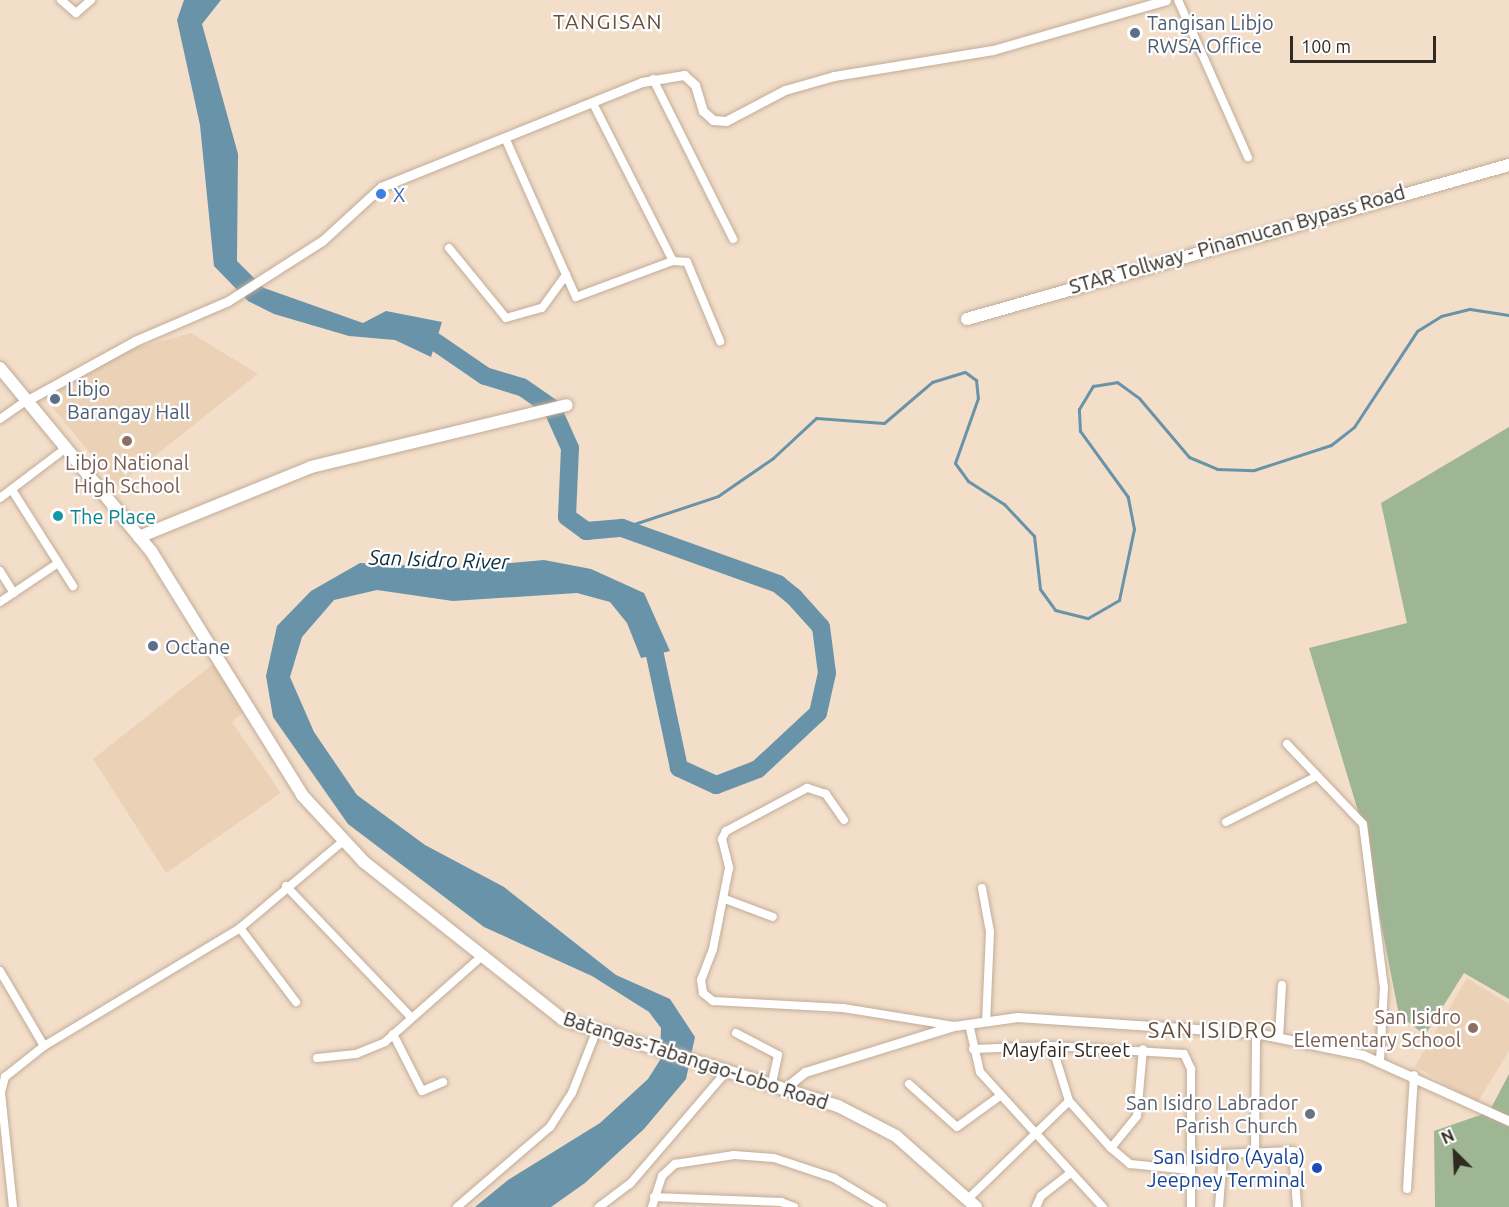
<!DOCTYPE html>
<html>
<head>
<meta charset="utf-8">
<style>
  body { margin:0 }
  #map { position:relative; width:1509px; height:1207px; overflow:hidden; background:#f3dec9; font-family:Ubuntu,sans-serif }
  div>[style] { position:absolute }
  .built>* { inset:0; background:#ebd2b6 }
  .forest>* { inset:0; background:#9eb693 }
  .water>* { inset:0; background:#6993a8 }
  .stream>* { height:3px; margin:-1.5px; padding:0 1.5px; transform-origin:1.5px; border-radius:1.5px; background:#6993a8 }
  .river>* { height:18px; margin:-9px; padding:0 9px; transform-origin:9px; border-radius:9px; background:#6993a8 }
  .roads { filter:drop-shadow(0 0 2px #c0ac98) drop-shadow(0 0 2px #c0ac98) }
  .minor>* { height:8px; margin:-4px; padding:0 4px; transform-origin:4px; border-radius:4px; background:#fff }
  .tertiary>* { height:9px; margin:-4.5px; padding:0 4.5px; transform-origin:4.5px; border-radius:4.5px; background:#fff }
  .primary>* { height:12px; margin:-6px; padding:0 6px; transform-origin:6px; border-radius:6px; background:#fff }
  .dots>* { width:16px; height:16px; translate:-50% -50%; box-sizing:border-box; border:3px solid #fff; border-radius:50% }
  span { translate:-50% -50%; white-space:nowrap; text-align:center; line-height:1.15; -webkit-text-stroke:4.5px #fff; paint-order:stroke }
  .service-label { font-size:20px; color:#4e5e75 }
  .left { translate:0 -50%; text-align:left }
  .shop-label { font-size:20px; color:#366cbe }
  .street-label { font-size:20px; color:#312a22 }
  .education-label { font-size:20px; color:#785e54 }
  .right { translate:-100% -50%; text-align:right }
  .culture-label { font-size:20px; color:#0d838f }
  .worship-label { font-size:20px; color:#5b616d }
  .transit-label { font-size:20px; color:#164399 }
  .neighbourhood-label { font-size:21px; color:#645240; letter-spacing:1.5px }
  .water-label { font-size:21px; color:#0a3041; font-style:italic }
  .quarter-label { font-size:22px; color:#645240; letter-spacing:1.5px }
  .north { position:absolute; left:1425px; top:1123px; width:60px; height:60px; -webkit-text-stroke:4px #fff; paint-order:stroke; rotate:336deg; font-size:16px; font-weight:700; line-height:24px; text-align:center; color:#312a22 }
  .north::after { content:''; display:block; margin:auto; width:21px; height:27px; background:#312a22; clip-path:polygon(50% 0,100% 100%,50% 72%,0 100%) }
  .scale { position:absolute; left:1290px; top:36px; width:146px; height:27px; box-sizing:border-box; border:3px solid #312a22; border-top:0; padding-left:8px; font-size:18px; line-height:21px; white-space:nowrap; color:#312a22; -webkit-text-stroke:4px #fff; paint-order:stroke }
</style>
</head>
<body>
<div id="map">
  <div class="built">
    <i style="clip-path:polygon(191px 333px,258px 374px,117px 486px,43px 396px,129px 350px)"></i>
    <i style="clip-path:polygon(213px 664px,243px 713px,232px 722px,281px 793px,166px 873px,93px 759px)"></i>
    <i style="clip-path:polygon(1467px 978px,1509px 1004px,1509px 1051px,1477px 1103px,1415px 1066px)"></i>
  </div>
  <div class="forest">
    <i style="clip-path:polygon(1509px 427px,1509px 999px,1464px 973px,1425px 1035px,1399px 1015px,1361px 821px,1309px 648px,1407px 623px,1381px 503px)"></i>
    <i style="clip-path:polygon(1509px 1074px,1509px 1207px,1435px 1207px,1434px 1131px,1489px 1112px)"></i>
  </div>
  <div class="water">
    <i style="clip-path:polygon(184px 0,221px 0,202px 24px,238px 154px,237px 261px,264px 288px,363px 323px,386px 311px,442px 322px,431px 357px,395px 340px,349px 336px,274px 314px,248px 301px,214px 266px,200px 125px,177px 20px)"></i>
    <i style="clip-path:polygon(544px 560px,591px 569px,644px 593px,670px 651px,641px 658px,627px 623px,610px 602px,577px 593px,453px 601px,377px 590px,334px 600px,302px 637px,290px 677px,314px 732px,357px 795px,425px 845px,504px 887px,616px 975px,670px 999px,695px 1037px,686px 1079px,644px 1129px,585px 1183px,551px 1207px,475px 1207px,508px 1180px,600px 1123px,648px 1079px,660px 1060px,661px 1028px,649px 1012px,592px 976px,484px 927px,348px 824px,273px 717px,266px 676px,277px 626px,311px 591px,360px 563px,455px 568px)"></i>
  </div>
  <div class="stream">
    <i style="left:622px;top:528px;width:101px;rotate:-18.4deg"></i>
    <i style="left:718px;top:496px;width:67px;rotate:-34.6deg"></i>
    <i style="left:773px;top:458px;width:59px;rotate:-42.9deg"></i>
    <i style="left:816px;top:418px;width:68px;rotate:4.2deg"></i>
    <i style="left:884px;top:423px;width:63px;rotate:-40.5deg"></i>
    <i style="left:932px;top:382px;width:34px;rotate:-17deg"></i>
    <i style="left:965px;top:372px;width:14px;rotate:36deg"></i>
    <i style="left:976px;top:380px;width:18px;rotate:84deg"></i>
    <i style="left:978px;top:398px;width:69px;rotate:109.5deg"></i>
    <i style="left:955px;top:463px;width:22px;rotate:54deg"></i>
    <i style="left:968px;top:481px;width:43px;rotate:32.6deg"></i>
    <i style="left:1004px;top:504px;width:44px;rotate:46.8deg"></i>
    <i style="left:1034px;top:536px;width:53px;rotate:83.5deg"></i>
    <i style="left:1040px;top:589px;width:26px;rotate:54deg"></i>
    <i style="left:1055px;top:610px;width:34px;rotate:14deg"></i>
    <i style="left:1088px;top:618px;width:36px;rotate:-30deg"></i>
    <i style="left:1119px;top:600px;width:73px;rotate:-78.1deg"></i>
    <i style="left:1134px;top:529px;width:33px;rotate:-101deg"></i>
    <i style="left:1128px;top:497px;width:82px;rotate:-126deg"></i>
    <i style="left:1080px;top:431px;width:22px;rotate:-93deg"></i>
    <i style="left:1079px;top:409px;width:27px;rotate:-59deg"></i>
    <i style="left:1093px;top:386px;width:24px;rotate:-9deg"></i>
    <i style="left:1117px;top:382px;width:27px;rotate:36deg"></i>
    <i style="left:1139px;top:398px;width:77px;rotate:49.7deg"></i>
    <i style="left:1189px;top:457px;width:30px;rotate:23deg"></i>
    <i style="left:1217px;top:469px;width:37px;rotate:2deg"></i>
    <i style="left:1254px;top:470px;width:81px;rotate:-18deg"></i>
    <i style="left:1331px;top:445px;width:29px;rotate:-38deg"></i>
    <i style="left:1354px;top:427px;width:115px;rotate:-56.7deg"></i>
    <i style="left:1417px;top:331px;width:28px;rotate:-32deg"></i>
    <i style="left:1441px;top:316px;width:30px;rotate:-14deg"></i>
    <i style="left:1470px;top:309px;width:39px;rotate:9deg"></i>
  </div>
  <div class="river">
    <i style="left:413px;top:336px;width:18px;rotate:9deg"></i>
    <i style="left:431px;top:339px;width:65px;rotate:34.4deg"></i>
    <i style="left:485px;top:376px;width:39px;rotate:17deg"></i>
    <i style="left:522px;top:387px;width:37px;rotate:35deg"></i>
    <i style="left:552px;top:408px;width:44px;rotate:65.8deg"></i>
    <i style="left:570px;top:448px;width:69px;rotate:92.5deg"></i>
    <i style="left:567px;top:517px;width:24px;rotate:36deg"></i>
    <i style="left:586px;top:531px;width:36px;rotate:-5deg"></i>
    <i style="left:622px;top:528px;width:166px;rotate:19.7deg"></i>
    <i style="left:778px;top:584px;width:21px;rotate:39deg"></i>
    <i style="left:794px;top:597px;width:40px;rotate:48deg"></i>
    <i style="left:821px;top:627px;width:46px;rotate:82.6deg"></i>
    <i style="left:827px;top:673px;width:41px;rotate:102.7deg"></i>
    <i style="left:818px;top:713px;width:82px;rotate:137deg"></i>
    <i style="left:758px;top:769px;width:45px;rotate:159.1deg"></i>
    <i style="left:716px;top:785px;width:41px;rotate:-155.3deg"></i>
    <i style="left:679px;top:768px;width:139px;rotate:-102deg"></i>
  </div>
  <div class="roads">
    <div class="minor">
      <i style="left:61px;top:0;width:20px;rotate:41deg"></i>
      <i style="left:76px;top:13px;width:20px;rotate:-41deg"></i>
      <i style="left:1178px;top:0;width:172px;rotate:66deg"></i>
      <i style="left:653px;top:79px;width:179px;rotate:63.4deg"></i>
      <i style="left:506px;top:140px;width:172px;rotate:66deg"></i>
      <i style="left:576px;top:297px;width:103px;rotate:-20.4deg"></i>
      <i style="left:673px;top:261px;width:175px;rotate:-116.9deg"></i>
      <i style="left:449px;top:248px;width:90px;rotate:50.8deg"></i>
      <i style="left:506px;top:318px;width:37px;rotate:-16deg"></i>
      <i style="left:542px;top:308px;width:41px;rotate:-54deg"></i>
      <i style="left:673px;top:261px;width:14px;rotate:4deg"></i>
      <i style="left:687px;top:262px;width:86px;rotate:67.3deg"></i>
      <i style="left:0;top:419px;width:32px;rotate:-35deg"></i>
      <i style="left:12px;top:490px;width:114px;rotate:57.6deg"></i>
      <i style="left:0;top:498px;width:83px;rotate:-37.1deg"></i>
      <i style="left:0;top:571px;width:26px;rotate:58deg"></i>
      <i style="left:0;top:602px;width:70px;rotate:-33.9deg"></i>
      <i style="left:1287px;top:744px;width:110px;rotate:46.5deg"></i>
      <i style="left:1363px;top:824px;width:164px;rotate:82.7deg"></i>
      <i style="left:1384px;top:987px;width:74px;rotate:93.1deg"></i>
      <i style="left:844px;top:820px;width:32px;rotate:-125deg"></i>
      <i style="left:826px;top:794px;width:20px;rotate:-162deg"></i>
      <i style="left:807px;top:788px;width:92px;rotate:152deg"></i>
      <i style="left:726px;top:831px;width:9px;rotate:117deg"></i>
      <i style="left:722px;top:839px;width:30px;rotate:76deg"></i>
      <i style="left:729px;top:868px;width:83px;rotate:101.2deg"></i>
      <i style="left:713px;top:949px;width:33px;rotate:111deg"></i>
      <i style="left:701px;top:980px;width:13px;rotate:81deg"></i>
      <i style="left:703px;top:993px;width:13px;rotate:39deg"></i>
      <i style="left:713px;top:1001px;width:130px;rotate:3.1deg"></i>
      <i style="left:843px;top:1008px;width:112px;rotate:9.2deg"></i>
      <i style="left:1226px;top:822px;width:102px;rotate:-26.8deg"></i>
      <i style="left:286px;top:886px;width:180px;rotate:46.4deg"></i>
      <i style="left:982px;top:888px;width:45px;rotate:79.7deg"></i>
      <i style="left:990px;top:932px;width:90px;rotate:92.5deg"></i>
      <i style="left:725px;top:899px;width:51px;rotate:20.6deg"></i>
      <i style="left:240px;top:928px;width:93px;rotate:52.9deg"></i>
      <i style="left:0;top:971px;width:87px;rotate:59.6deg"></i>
      <i style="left:969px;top:1024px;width:49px;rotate:77.1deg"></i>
      <i style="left:980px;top:1072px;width:183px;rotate:47.7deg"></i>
      <i style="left:736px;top:1033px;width:47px;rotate:27.6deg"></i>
      <i style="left:778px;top:1055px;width:30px;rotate:102deg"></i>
      <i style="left:393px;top:1034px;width:64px;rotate:63deg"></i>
      <i style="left:422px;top:1091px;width:23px;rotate:-23deg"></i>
      <i style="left:1279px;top:1038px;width:53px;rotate:-86.8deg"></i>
      <i style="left:1052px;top:1046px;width:58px;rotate:72.8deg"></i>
      <i style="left:1069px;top:1101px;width:63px;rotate:48.2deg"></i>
      <i style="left:1111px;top:1148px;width:25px;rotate:40deg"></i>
      <i style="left:1130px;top:1164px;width:60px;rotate:5.7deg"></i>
      <i style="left:973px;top:1049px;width:79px;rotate:-2.2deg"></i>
      <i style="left:1052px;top:1046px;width:132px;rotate:3.5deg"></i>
      <i style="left:1184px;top:1054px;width:17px;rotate:65deg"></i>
      <i style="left:1191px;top:1069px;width:138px;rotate:90deg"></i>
      <i style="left:317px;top:1058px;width:39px;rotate:-6deg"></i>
      <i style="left:356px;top:1054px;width:31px;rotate:-22deg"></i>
      <i style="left:385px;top:1042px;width:127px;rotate:-41.5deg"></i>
      <i style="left:909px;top:1084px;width:64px;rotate:41.9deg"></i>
      <i style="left:957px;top:1127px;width:53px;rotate:-35.8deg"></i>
      <i style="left:1111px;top:1148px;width:41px;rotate:-50.9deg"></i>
      <i style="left:1137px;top:1116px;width:67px;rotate:-84.9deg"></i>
      <i style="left:1255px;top:1153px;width:120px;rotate:-89.5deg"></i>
      <i style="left:1407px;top:1189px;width:114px;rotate:-86.5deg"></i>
      <i style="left:654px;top:1197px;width:127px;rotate:2.3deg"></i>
      <i style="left:781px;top:1202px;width:14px;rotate:21deg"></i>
      <i style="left:969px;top:1198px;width:139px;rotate:-44.1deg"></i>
      <i style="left:13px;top:1207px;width:116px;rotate:-96deg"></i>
      <i style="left:1px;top:1092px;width:16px;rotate:-75deg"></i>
      <i style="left:5px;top:1077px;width:50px;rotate:-38.5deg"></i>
      <i style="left:44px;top:1046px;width:229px;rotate:-31deg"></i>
      <i style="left:240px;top:928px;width:133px;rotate:-40.1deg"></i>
      <i style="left:457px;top:1207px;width:123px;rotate:-40.7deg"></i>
      <i style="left:550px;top:1127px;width:40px;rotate:-57.1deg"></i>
      <i style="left:572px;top:1093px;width:66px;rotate:-68.5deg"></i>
      <i style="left:599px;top:1207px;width:39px;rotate:-37deg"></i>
      <i style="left:630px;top:1184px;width:149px;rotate:-49.4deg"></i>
      <i style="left:652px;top:1207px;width:33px;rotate:-72deg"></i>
      <i style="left:662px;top:1176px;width:18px;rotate:-43deg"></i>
      <i style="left:675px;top:1164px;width:60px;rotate:-8.7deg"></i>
      <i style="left:734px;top:1155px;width:40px;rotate:4.3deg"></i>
      <i style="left:774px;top:1158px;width:63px;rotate:18.4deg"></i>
      <i style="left:834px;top:1178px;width:56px;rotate:31.1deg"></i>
      <i style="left:1036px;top:1207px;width:12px;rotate:-66deg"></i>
      <i style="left:1041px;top:1196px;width:36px;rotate:-38deg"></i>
      <i style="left:1219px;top:1207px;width:53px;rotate:-85.7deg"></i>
      <i style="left:1223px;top:1154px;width:70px;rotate:-2.5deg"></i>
      <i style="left:1293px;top:1151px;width:56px;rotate:85.9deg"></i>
    </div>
    <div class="tertiary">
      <i style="left:26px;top:401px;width:124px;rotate:-28.8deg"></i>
      <i style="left:135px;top:341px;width:101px;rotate:-23.3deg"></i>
      <i style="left:228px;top:301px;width:112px;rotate:-32.6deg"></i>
      <i style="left:322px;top:241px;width:80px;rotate:-42.5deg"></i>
      <i style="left:381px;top:187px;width:281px;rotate:-21.9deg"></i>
      <i style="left:642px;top:82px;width:43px;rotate:-9.5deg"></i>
      <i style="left:684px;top:75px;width:15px;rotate:42deg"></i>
      <i style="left:695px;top:85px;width:27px;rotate:73deg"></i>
      <i style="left:703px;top:111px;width:13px;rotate:42deg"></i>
      <i style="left:713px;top:120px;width:13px;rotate:4deg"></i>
      <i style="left:726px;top:121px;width:67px;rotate:-27.7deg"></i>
      <i style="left:785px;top:90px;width:51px;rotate:-15.9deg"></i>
      <i style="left:834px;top:76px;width:161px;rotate:-9.3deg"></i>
      <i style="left:993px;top:50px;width:180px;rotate:-16.1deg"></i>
      <i style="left:785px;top:1088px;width:26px;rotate:-39deg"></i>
      <i style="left:805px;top:1072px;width:156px;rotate:-17.2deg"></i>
      <i style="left:954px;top:1026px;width:64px;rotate:-8.1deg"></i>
      <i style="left:1017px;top:1017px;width:240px;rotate:3.8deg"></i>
      <i style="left:1256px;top:1033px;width:109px;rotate:11.6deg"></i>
      <i style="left:1363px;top:1055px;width:160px;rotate:24.3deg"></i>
    </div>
    <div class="primary">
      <i style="left:967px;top:319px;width:563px;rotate:-15.86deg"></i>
      <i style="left:0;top:368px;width:237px;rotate:50.5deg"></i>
      <i style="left:151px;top:551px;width:287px;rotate:58.2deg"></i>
      <i style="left:302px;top:795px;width:91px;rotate:47.2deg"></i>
      <i style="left:364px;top:862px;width:253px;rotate:38.4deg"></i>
      <i style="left:562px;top:1019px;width:289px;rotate:17.5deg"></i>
      <i style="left:838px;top:1106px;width:65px;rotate:27.3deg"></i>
      <i style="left:896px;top:1136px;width:107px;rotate:41.6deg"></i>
      <i style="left:139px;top:537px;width:186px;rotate:-22.1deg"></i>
      <i style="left:311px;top:467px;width:263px;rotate:-13.6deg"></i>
    </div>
  </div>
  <div class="dots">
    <i style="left:1135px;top:33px;background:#5c6f8a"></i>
    <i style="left:381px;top:194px;background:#3f7fe0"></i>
    <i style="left:55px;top:399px;background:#5c6f8a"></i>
    <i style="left:127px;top:441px;background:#8d6e63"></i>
    <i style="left:58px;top:516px;background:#0f9aa8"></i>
    <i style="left:153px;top:646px;background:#5c6f8a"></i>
    <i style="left:1473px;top:1028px;background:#8d6e63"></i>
    <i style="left:1310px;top:1114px;background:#6b7280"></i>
    <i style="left:1317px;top:1168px;background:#1a4fb4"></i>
  </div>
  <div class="service-label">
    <span class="left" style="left:1147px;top:34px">Tangisan Libjo<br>RWSA Office</span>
    <span class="left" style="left:67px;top:400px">Libjo<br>Barangay Hall</span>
    <span class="left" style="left:165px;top:646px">Octane</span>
  </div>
  <div class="shop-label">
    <span class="left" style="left:393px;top:194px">X</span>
  </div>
  <div class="street-label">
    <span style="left:1237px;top:239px;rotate:-16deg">STAR Tollway - Pinamucan Bypass Road</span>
    <span style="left:1066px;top:1049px">Mayfair Street</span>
    <span style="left:696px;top:1060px;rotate:18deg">Batangas-Tabangao-Lobo Road</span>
  </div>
  <div class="education-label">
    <span style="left:127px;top:474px">Libjo National<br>High School</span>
    <span class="right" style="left:1461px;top:1028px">San Isidro<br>Elementary School</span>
  </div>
  <div class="culture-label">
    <span class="left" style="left:70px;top:516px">The Place</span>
  </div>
  <div class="worship-label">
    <span class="right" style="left:1298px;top:1114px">San Isidro Labrador<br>Parish Church</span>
  </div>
  <div class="transit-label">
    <span class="right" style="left:1305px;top:1168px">San Isidro (Ayala)<br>Jeepney Terminal</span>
  </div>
  <div class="neighbourhood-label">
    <span style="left:608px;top:21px">TANGISAN</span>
  </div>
  <div class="water-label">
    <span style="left:439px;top:559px;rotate:2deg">San Isidro River</span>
  </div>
  <div class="quarter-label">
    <span style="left:1213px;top:1030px">SAN ISIDRO</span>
  </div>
  <div class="north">N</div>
  <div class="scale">100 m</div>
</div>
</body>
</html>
